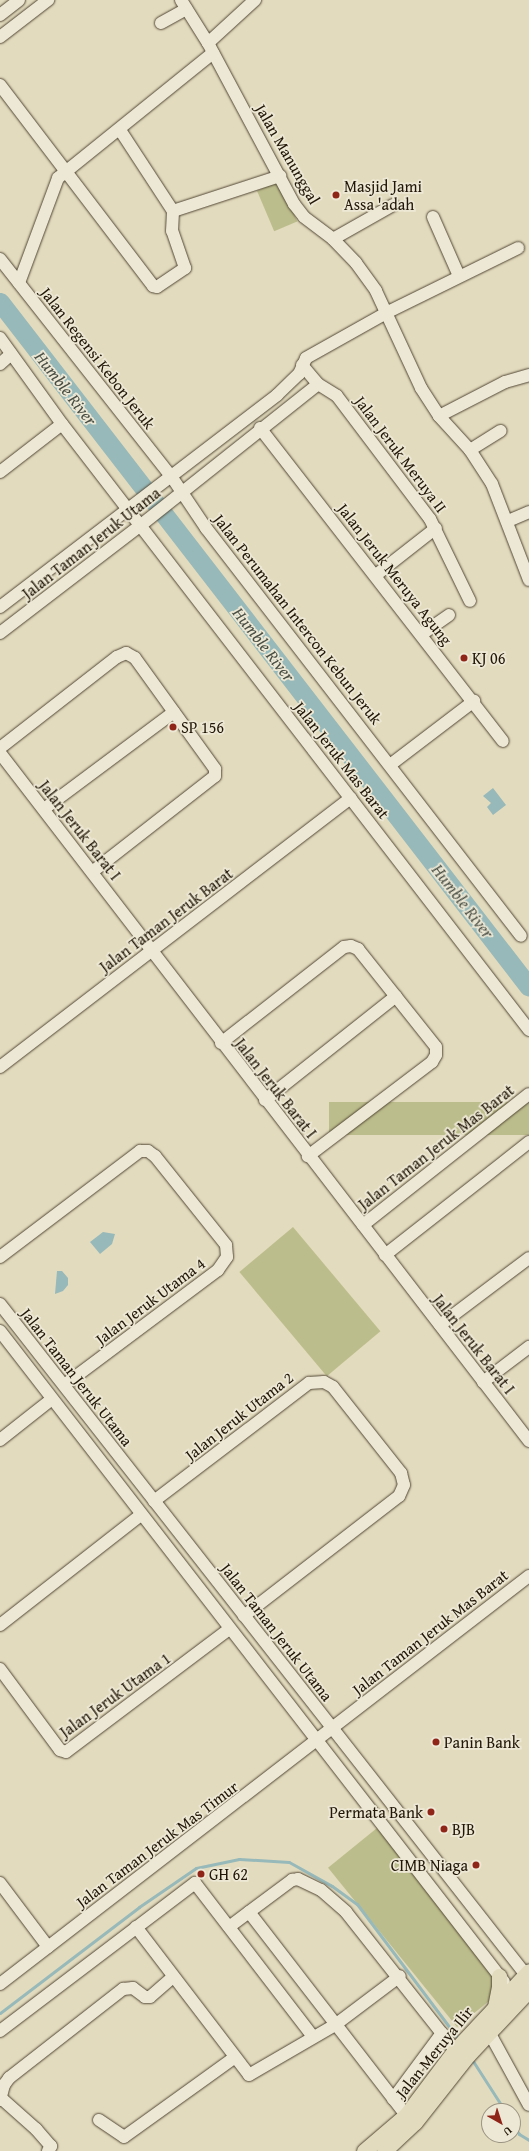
<!DOCTYPE html>
<html>
<head>
<meta charset="utf-8">
<style>
  body { margin:0 }
  #map { position:relative; width:529px; height:2151px; overflow:hidden; background:#e3dbbe; font-family:"Gentium Book Plus",serif }
  div>[style] { position:absolute }
  .green>* { inset:0; background:#bcbd8c; transform-origin:0 0 }
  .water>* { inset:0; background:#97b9b9 }
  .stream>* { height:3px; margin:-1.5px; padding:0 1.5px; transform-origin:1.5px; border-radius:1.5px; background:#97b9b9 }
  .river>* { height:19px; margin:-9.5px; padding:0 9.5px; transform-origin:9.5px; border-radius:9.5px; background:#97b9b9 }
  .roads { filter:drop-shadow(0 0 1px #524735) drop-shadow(0 0 1px #524735) }
  .minor>* { height:12px; margin:-6px; padding:0 6px; transform-origin:6px; border-radius:6px; background:#ede8d5 }
  .major>* { height:15px; margin:-7.5px; padding:0 7.5px; transform-origin:7.5px; border-radius:7.5px; background:#e3dbbe }
  .dots>* { width:11px; height:11px; translate:-50% -50%; box-sizing:border-box; border:2px solid #ede8d5; border-radius:50% }
  span { translate:-50% -50%; white-space:nowrap; text-align:center; line-height:1.15; -webkit-text-stroke:3.5px #ede8d5; paint-order:stroke }
  .street-label { font-size:16px; color:#211607 }
  .poi-label { font-size:16px; color:#211607 }
  .left { translate:0 -50%; text-align:left }
  .right { translate:-100% -50%; text-align:right }
  .water-label { font-size:17px; color:#4a4f45; font-style:italic }
  .north { position:absolute; left:481px; top:2103px; width:40px; height:40px; box-sizing:border-box; background:#ede8d5; border:1px solid #9b9483; border-radius:50%; rotate:141deg; font-size:11px; font-weight:700; line-height:16px; text-align:center; color:#211607 }
  .north::after { content:''; display:block; margin:auto; width:14px; height:18px; background:#8f2418; clip-path:polygon(50% 0,100% 100%,50% 72%,0 100%) }
</style>
</head>
<body>
<div id="map">
  <div class="green">
    <i style="left:280px;top:181px;width:44px;height:25px;rotate:67deg"></i>
    <i style="left:529px;top:1102px;width:33px;height:200px;rotate:90deg"></i>
    <i style="left:293px;top:1227px;width:136px;height:70px;rotate:50deg"></i>
    <i style="left:377px;top:1828px;width:205px;height:63px;rotate:51deg"></i>
  </div>
  <div class="water">
    <i style="clip-path:polygon(493px 788px,506px 805px,493px 815px,487px 807px,491px 803px,483px 796px)"></i>
    <i style="clip-path:polygon(103px 1232px,115px 1234px,112px 1244px,100px 1254px,90px 1242px)"></i>
    <i style="clip-path:polygon(57px 1271px,62px 1271px,68px 1278px,68px 1285px,63px 1291px,55px 1294px)"></i>
  </div>
  <div class="stream">
    <i style="left:0;top:2013px;width:175px;rotate:-37.3deg"></i>
    <i style="left:139px;top:1907px;width:69px;rotate:-34.4deg"></i>
    <i style="left:196px;top:1868px;width:44px;rotate:-11.8deg"></i>
    <i style="left:239px;top:1859px;width:50px;rotate:3.4deg"></i>
    <i style="left:289px;top:1862px;width:49px;rotate:29.2deg"></i>
    <i style="left:332px;top:1886px;width:31px;rotate:36deg"></i>
    <i style="left:357px;top:1904px;width:170px;rotate:53.1deg"></i>
    <i style="left:471px;top:2058px;width:63px;rotate:57.3deg"></i>
    <i style="left:513px;top:2125px;width:11px;rotate:56deg"></i>
    <i style="left:519px;top:2134px;width:12px;rotate:31deg"></i>
  </div>
  <div class="river">
    <i style="left:0;top:302px;width:865px;rotate:52.32deg"></i>
  </div>
  <div class="roads">
    <div class="minor">
      <i style="left:181px;top:0;width:51px;rotate:57.9deg"></i>
      <i style="left:208px;top:43px;width:183px;rotate:61.9deg"></i>
      <i style="left:294px;top:204px;width:16px;rotate:52deg"></i>
      <i style="left:304px;top:217px;width:36px;rotate:37deg"></i>
      <i style="left:333px;top:239px;width:33px;rotate:46deg"></i>
      <i style="left:356px;top:263px;width:34px;rotate:54deg"></i>
      <i style="left:376px;top:291px;width:107px;rotate:65.1deg"></i>
      <i style="left:421px;top:388px;width:33px;rotate:57deg"></i>
      <i style="left:439px;top:416px;width:46px;rotate:47.6deg"></i>
      <i style="left:470px;top:450px;width:40px;rotate:57.1deg"></i>
      <i style="left:492px;top:484px;width:103px;rotate:68.9deg"></i>
      <i style="left:0;top:15px;width:24px;rotate:-38deg"></i>
      <i style="left:161px;top:23px;width:29px;rotate:-29deg"></i>
      <i style="left:0;top:37px;width:61px;rotate:-37.6deg"></i>
      <i style="left:208px;top:43px;width:64px;rotate:-42.5deg"></i>
      <i style="left:0;top:85px;width:253px;rotate:52.7deg"></i>
      <i style="left:153px;top:286px;width:4px;rotate:14deg"></i>
      <i style="left:157px;top:287px;width:34px;rotate:-34deg"></i>
      <i style="left:185px;top:268px;width:39px;rotate:-109deg"></i>
      <i style="left:172px;top:231px;width:20px;rotate:-87deg"></i>
      <i style="left:120px;top:130px;width:97px;rotate:56.8deg"></i>
      <i style="left:173px;top:211px;width:113px;rotate:-18.1deg"></i>
      <i style="left:433px;top:217px;width:64px;rotate:66.2deg"></i>
      <i style="left:333px;top:239px;width:69px;rotate:-29.5deg"></i>
      <i style="left:0;top:259px;width:276px;rotate:51.8deg"></i>
      <i style="left:171px;top:476px;width:63px;rotate:56.1deg"></i>
      <i style="left:206px;top:528px;width:515px;rotate:52.33deg"></i>
      <i style="left:19px;top:283px;width:112px;rotate:-69.6deg"></i>
      <i style="left:58px;top:178px;width:199px;rotate:-38.9deg"></i>
      <i style="left:0;top:338px;width:106px;rotate:54.2deg"></i>
      <i style="left:62px;top:424px;width:765px;rotate:52.38deg"></i>
      <i style="left:0;top:364px;width:15px;rotate:-42deg"></i>
      <i style="left:302px;top:365px;width:25px;rotate:50deg"></i>
      <i style="left:318px;top:384px;width:22px;rotate:32deg"></i>
      <i style="left:337px;top:396px;width:154px;rotate:52.9deg"></i>
      <i style="left:430px;top:519px;width:91px;rotate:64deg"></i>
      <i style="left:439px;top:416px;width:74px;rotate:-27.3deg"></i>
      <i style="left:505px;top:382px;width:25px;rotate:-16deg"></i>
      <i style="left:260px;top:428px;width:396px;rotate:52.2deg"></i>
      <i style="left:470px;top:450px;width:36px;rotate:-32deg"></i>
      <i style="left:0;top:472px;width:78px;rotate:-37.7deg"></i>
      <i style="left:508px;top:521px;width:23px;rotate:-23deg"></i>
      <i style="left:376px;top:575px;width:76px;rotate:-38.1deg"></i>
      <i style="left:0;top:607px;width:349px;rotate:-37.4deg"></i>
      <i style="left:277px;top:395px;width:30px;rotate:-44deg"></i>
      <i style="left:299px;top:374px;width:17px;rotate:-66deg"></i>
      <i style="left:306px;top:358px;width:94px;rotate:-29.3deg"></i>
      <i style="left:388px;top:312px;width:145px;rotate:-26.2deg"></i>
      <i style="left:0;top:633px;width:178px;rotate:-37.5deg"></i>
      <i style="left:141px;top:525px;width:226px;rotate:-38.5deg"></i>
      <i style="left:422px;top:634px;width:33px;rotate:-35deg"></i>
      <i style="left:0;top:748px;width:148px;rotate:-37.9deg"></i>
      <i style="left:117px;top:657px;width:10px;rotate:-24deg"></i>
      <i style="left:126px;top:653px;width:10px;rotate:29deg"></i>
      <i style="left:135px;top:658px;width:137px;rotate:54.2deg"></i>
      <i style="left:215px;top:769px;width:7px;rotate:90deg"></i>
      <i style="left:215px;top:776px;width:156px;rotate:142deg"></i>
      <i style="left:0;top:753px;width:868px;rotate:52.44deg"></i>
      <i style="left:390px;top:765px;width:106px;rotate:-37.3deg"></i>
      <i style="left:44px;top:809px;width:162px;rotate:-36.7deg"></i>
      <i style="left:221px;top:1043px;width:156px;rotate:-38deg"></i>
      <i style="left:344px;top:947px;width:7px;rotate:-8deg"></i>
      <i style="left:351px;top:946px;width:8px;rotate:23deg"></i>
      <i style="left:358px;top:949px;width:125px;rotate:51.5deg"></i>
      <i style="left:436px;top:1047px;width:8px;rotate:90deg"></i>
      <i style="left:436px;top:1055px;width:8px;rotate:120deg"></i>
      <i style="left:432px;top:1062px;width:156px;rotate:142.8deg"></i>
      <i style="left:0;top:1067px;width:442px;rotate:-37.5deg"></i>
      <i style="left:265px;top:1100px;width:167px;rotate:-38.4deg"></i>
      <i style="left:363px;top:1225px;width:211px;rotate:-38.3deg"></i>
      <i style="left:385px;top:1255px;width:183px;rotate:-38.1deg"></i>
      <i style="left:0;top:1257px;width:176px;rotate:-37.1deg"></i>
      <i style="left:140px;top:1151px;width:8px"></i>
      <i style="left:148px;top:1151px;width:9px;rotate:36deg"></i>
      <i style="left:155px;top:1156px;width:114px;rotate:51.4deg"></i>
      <i style="left:226px;top:1245px;width:12px;rotate:85deg"></i>
      <i style="left:227px;top:1257px;width:16px;rotate:125deg"></i>
      <i style="left:218px;top:1270px;width:192px;rotate:143.2deg"></i>
      <i style="left:0;top:1304px;width:858px;rotate:51.91deg"></i>
      <i style="left:440px;top:1325px;width:111px;rotate:-37deg"></i>
      <i style="left:0;top:1331px;width:823px;rotate:52.25deg"></i>
      <i style="left:483px;top:1382px;width:58px;rotate:-37.3deg"></i>
      <i style="left:0;top:1440px;width:66px;rotate:-38.3deg"></i>
      <i style="left:154px;top:1501px;width:195px;rotate:-37.3deg"></i>
      <i style="left:309px;top:1383px;width:15px;rotate:-4deg"></i>
      <i style="left:324px;top:1382px;width:10px;rotate:29deg"></i>
      <i style="left:333px;top:1387px;width:110px;rotate:51.7deg"></i>
      <i style="left:401px;top:1473px;width:12px;rotate:76deg"></i>
      <i style="left:404px;top:1485px;width:12px;rotate:114deg"></i>
      <i style="left:399px;top:1496px;width:196px;rotate:142.3deg"></i>
      <i style="left:0;top:1625px;width:179px;rotate:-38deg"></i>
      <i style="left:0;top:1669px;width:101px;rotate:53.5deg"></i>
      <i style="left:60px;top:1750px;width:6px;rotate:18deg"></i>
      <i style="left:66px;top:1752px;width:204px;rotate:-37deg"></i>
      <i style="left:0;top:1883px;width:80px;rotate:53.1deg"></i>
      <i style="left:249px;top:1912px;width:257px;rotate:52.3deg"></i>
      <i style="left:136px;top:1927px;width:186px;rotate:52.6deg"></i>
      <i style="left:249px;top:2075px;width:99px;rotate:-30.2deg"></i>
      <i style="left:335px;top:2025px;width:81px;rotate:-37deg"></i>
      <i style="left:229px;top:1927px;width:79px;rotate:-36.7deg"></i>
      <i style="left:292px;top:1880px;width:6px;rotate:-9deg"></i>
      <i style="left:298px;top:1879px;width:25px;rotate:26deg"></i>
      <i style="left:321px;top:1890px;width:33px;rotate:41deg"></i>
      <i style="left:346px;top:1912px;width:176px;rotate:51.7deg"></i>
      <i style="left:0;top:1984px;width:668px;rotate:-37.64deg"></i>
      <i style="left:0;top:2031px;width:245px;rotate:-37.2deg"></i>
      <i style="left:195px;top:1883px;width:194px;rotate:52.5deg"></i>
      <i style="left:489px;top:2032px;width:83px;rotate:61.3deg"></i>
      <i style="left:1px;top:2098px;width:47px;rotate:41.5deg"></i>
      <i style="left:36px;top:2129px;width:23px;rotate:49deg"></i>
      <i style="left:51px;top:2146px;width:6px;rotate:121deg"></i>
      <i style="left:393px;top:2099px;width:82px;rotate:-53.4deg"></i>
      <i style="left:0;top:2100px;width:16px;rotate:-75deg"></i>
      <i style="left:4px;top:2085px;width:9px;rotate:-54deg"></i>
      <i style="left:9px;top:2078px;width:145px;rotate:-38deg"></i>
      <i style="left:123px;top:1989px;width:10px;rotate:-6deg"></i>
      <i style="left:133px;top:1988px;width:15px;rotate:37deg"></i>
      <i style="left:145px;top:1997px;width:5px"></i>
      <i style="left:150px;top:1997px;width:30px;rotate:-41deg"></i>
      <i style="left:99px;top:2120px;width:30px;rotate:34deg"></i>
      <i style="left:124px;top:2137px;width:135px;rotate:-35.7deg"></i>
    </div>
    <div class="major">
      <i style="left:495px;top:2007px;width:20px;rotate:-79deg"></i>
      <i style="left:499px;top:1987px;width:11px;rotate:-90deg"></i>
      <i style="left:364px;top:2151px;width:55px;rotate:-40.6deg"></i>
      <i style="left:406px;top:2115px;width:81px;rotate:-53deg"></i>
      <i style="left:455px;top:2050px;width:108px;rotate:-46.9deg"></i>
      <i style="left:384px;top:2151px;width:42px;rotate:-43.1deg"></i>
      <i style="left:415px;top:2122px;width:85px;rotate:-51.7deg"></i>
      <i style="left:468px;top:2055px;width:89px;rotate:-46.8deg"></i>
    </div>
  </div>
  <div class="dots">
    <i style="left:336px;top:195px;background:#8f2418"></i>
    <i style="left:464px;top:658px;background:#8f2418"></i>
    <i style="left:173px;top:727px;background:#8f2418"></i>
    <i style="left:436px;top:1742px;background:#8f2418"></i>
    <i style="left:431px;top:1812px;background:#8f2418"></i>
    <i style="left:444px;top:1829px;background:#8f2418"></i>
    <i style="left:476px;top:1865px;background:#8f2418"></i>
    <i style="left:201px;top:1874px;background:#8f2418"></i>
  </div>
  <div class="street-label">
    <span style="left:288px;top:154px;rotate:60deg">Jalan Manunggal</span>
    <span style="left:98px;top:358px;rotate:52deg">Jalan Regensi Kebon Jeruk</span>
    <span style="left:401px;top:454px;rotate:53deg">Jalan Jeruk Meruya II</span>
    <span style="left:91px;top:543px;rotate:-38deg">Jalan Taman Jeruk Utama</span>
    <span style="left:395px;top:574px;rotate:52deg">Jalan Jeruk Meruya Agung</span>
    <span style="left:298px;top:619px;rotate:52deg">Jalan Perumahan Intercon Kebun Jeruk</span>
    <span style="left:342px;top:760px;rotate:52deg">Jalan Jeruk Mas Barat</span>
    <span style="left:80px;top:830px;rotate:52deg">Jalan Jeruk Barat I</span>
    <span style="left:166px;top:920px;rotate:-37deg">Jalan Taman Jeruk Barat</span>
    <span style="left:276px;top:1088px;rotate:52deg">Jalan Jeruk Barat I</span>
    <span style="left:436px;top:1147px;rotate:-38deg">Jalan Taman Jeruk Mas Barat</span>
    <span style="left:150px;top:1301px;rotate:-37deg">Jalan Jeruk Utama 4</span>
    <span style="left:474px;top:1344px;rotate:52deg">Jalan Jeruk Barat I</span>
    <span style="left:77px;top:1377px;rotate:52deg">Jalan Taman Jeruk Utama</span>
    <span style="left:239px;top:1416px;rotate:-38deg">Jalan Jeruk Utama 2</span>
    <span style="left:277px;top:1632px;rotate:52deg">Jalan Taman Jeruk Utama</span>
    <span style="left:430px;top:1632px;rotate:-38deg">Jalan Taman Jeruk Mas Barat</span>
    <span style="left:115px;top:1695px;rotate:-36deg">Jalan Jeruk Utama 1</span>
    <span style="left:157px;top:1844px;rotate:-37deg">Jalan Taman Jeruk Mas Timur</span>
    <span style="left:434px;top:2052px;rotate:-51deg">Jalan Meruya Ilir</span>
  </div>
  <div class="poi-label">
    <span class="left" style="left:344px;top:195px">Masjid Jami<br>Assa 'adah</span>
    <span class="left" style="left:472px;top:658px">KJ 06</span>
    <span class="left" style="left:181px;top:727px">SP 156</span>
    <span class="left" style="left:444px;top:1742px">Panin Bank</span>
    <span class="right" style="left:423px;top:1812px">Permata Bank</span>
    <span class="left" style="left:452px;top:1829px">BJB</span>
    <span class="right" style="left:468px;top:1865px">CIMB Niaga</span>
    <span class="left" style="left:209px;top:1874px">GH 62</span>
  </div>
  <div class="water-label">
    <span style="left:66px;top:388px;rotate:52deg">Humble River</span>
    <span style="left:264px;top:644px;rotate:52deg">Humble River</span>
    <span style="left:463px;top:901px;rotate:52deg">Humble River</span>
  </div>
  <div class="north">U</div>
</div>
</body>
</html>
